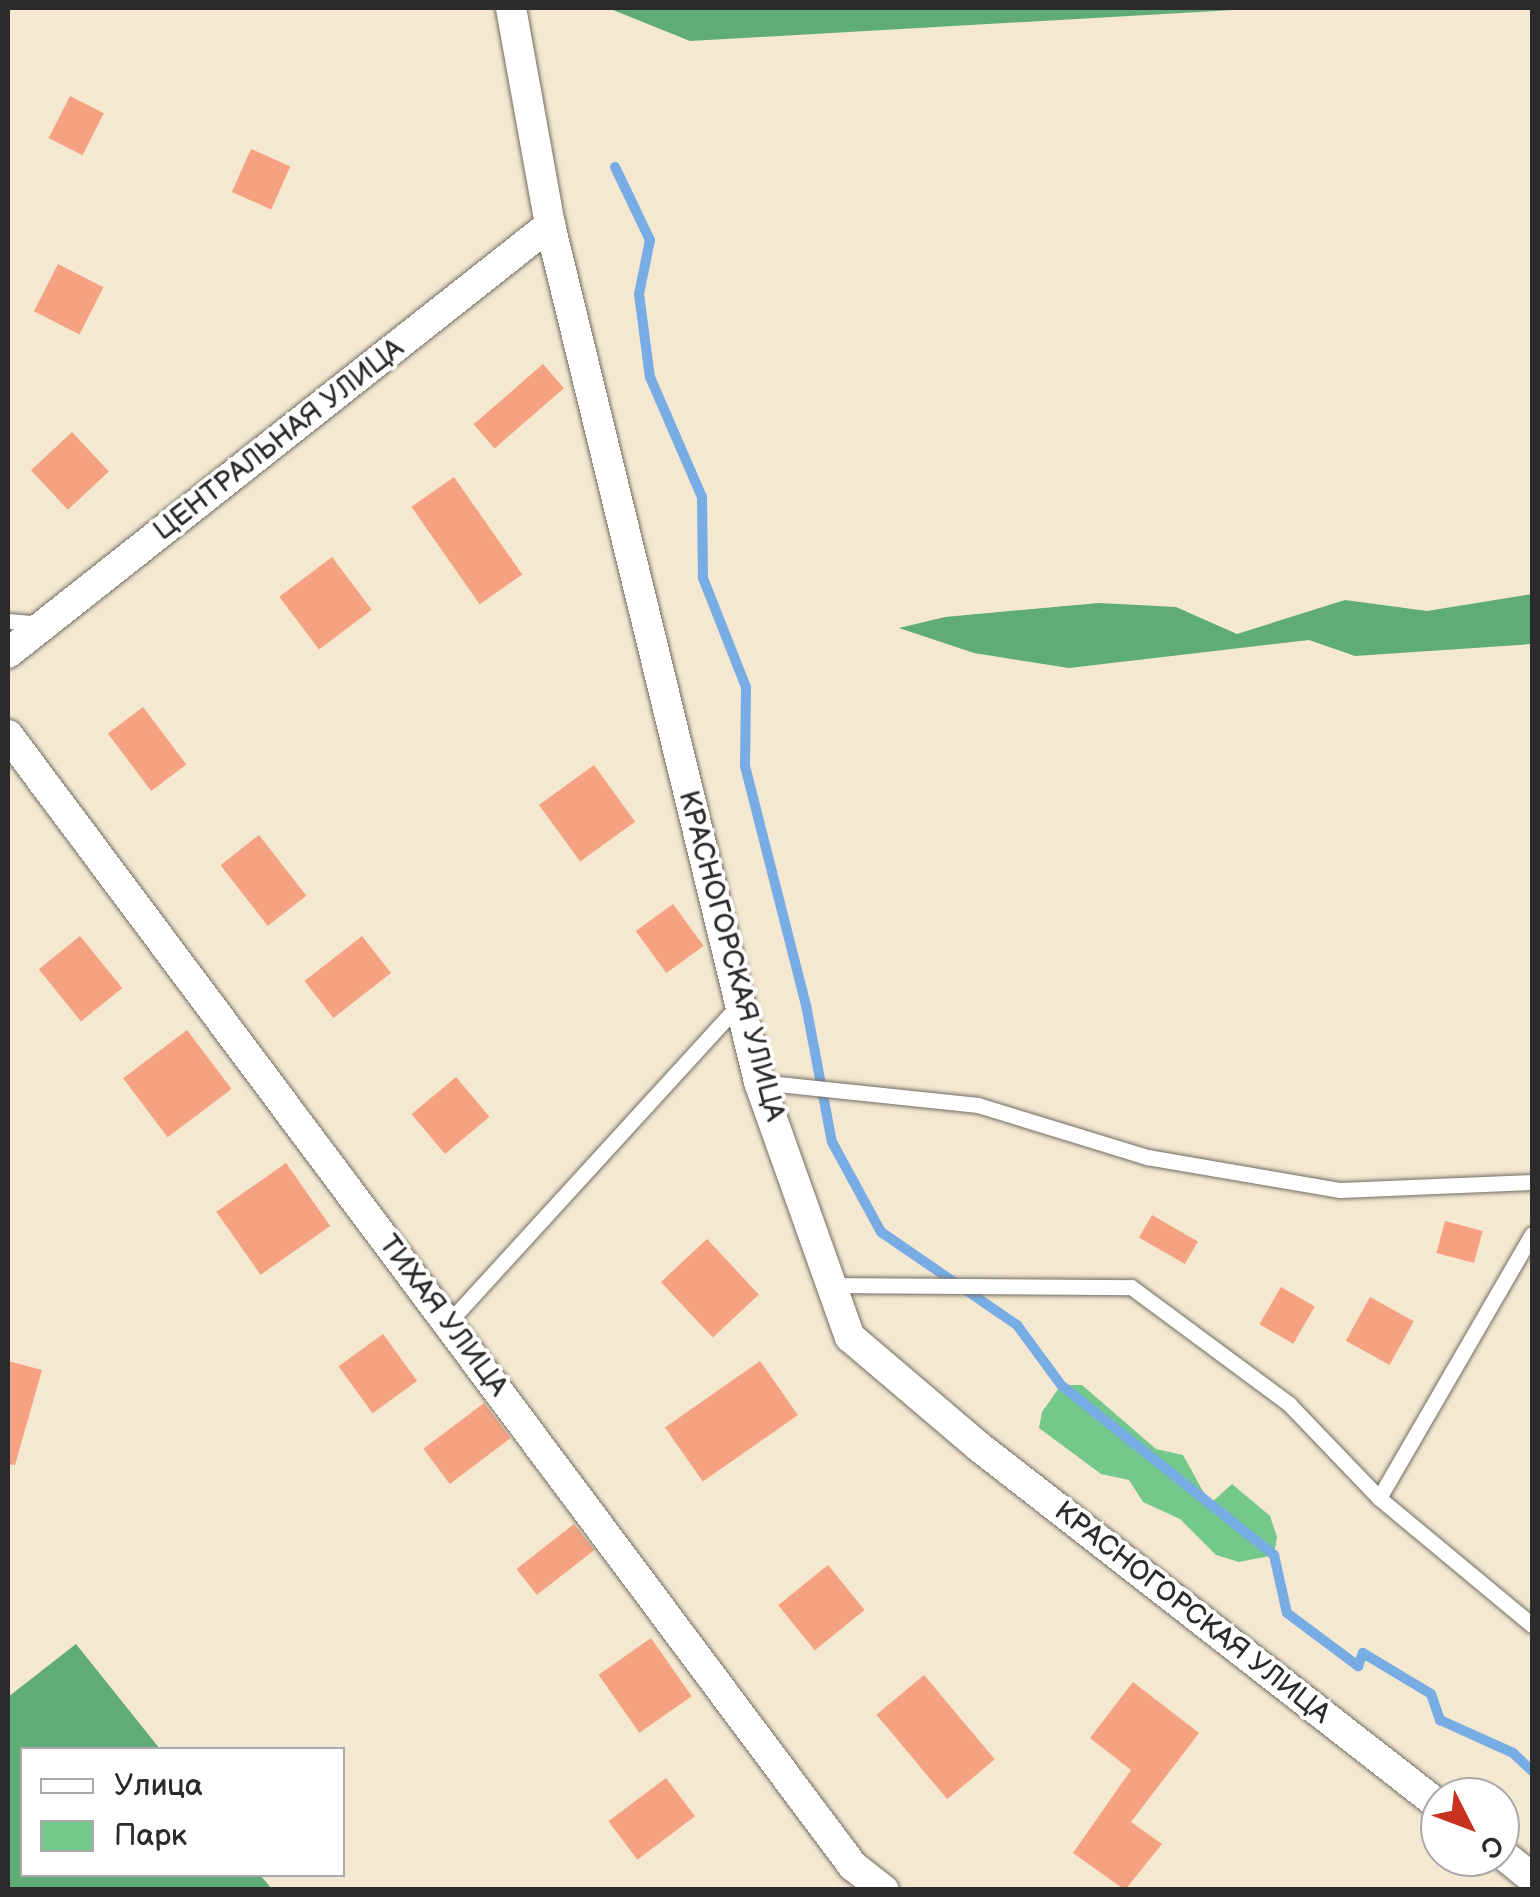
<!DOCTYPE html>
<html>
<head>
<meta charset="utf-8">
<style>
  body { margin:0 }
  #map { position:relative; width:1540px; height:1897px; overflow:hidden; background:#f4e8d0; font-family:"Balsamiq Sans",sans-serif }
  div>[style] { position:absolute }
  .green>* { inset:0; background:#74c88b }
  .forest>* { inset:0; background:#5fac77 }
  .stream>* { height:10px; margin:-5px; padding:0 5px; transform-origin:5px; border-radius:5px; background:#78ace5 }
  .building>* { inset:0; background:#f5a282; transform-origin:0 0 }
  .roads { filter:drop-shadow(0 0 2px #716d65) drop-shadow(0 0 2px #716d65) }
  .lane>* { height:15px; margin:-7.5px; padding:0 7.5px; transform-origin:7.5px; border-radius:7.5px; background:#fff }
  .street>* { height:30px; margin:-15px; padding:0 15px; transform-origin:15px; border-radius:15px; background:#fff }
  span { translate:-50% -50%; white-space:nowrap; text-align:center; line-height:1.15; -webkit-text-stroke:8px #fff; paint-order:stroke }
  .street-label { font-size:28px; color:#2b2b2b }
  .frame { position:absolute; inset:0; border:10px solid #2b2b2b; pointer-events:none }
  .legend { position:absolute; left:20px; top:1747px; width:325px; height:130px; box-sizing:border-box; background:#fff; border:2px solid #aaa; margin:0; padding:12px 18px; list-style:none; font-size:30px; color:#2b2b2b }
  .legend li { display:flex; align-items:center; gap:20px; height:50px }
  .legend b { width:50px; border:2px solid #aaa }
  .north { position:absolute; left:1420px; top:1777px; width:100px; height:100px; box-sizing:border-box; background:#fff; border:2px solid #aaa; border-radius:50%; rotate:132deg; font-size:28px; font-weight:700; line-height:40px; text-align:center; color:#2b2b2b }
  .north::after { content:''; display:block; margin:auto; width:35px; height:45px; background:#c8321e; clip-path:polygon(50% 0,100% 100%,50% 72%,0 100%) }
</style>
</head>
<body>
<div id="map">
  <div class="green">
    <i style="clip-path:polygon(1061px 1385px,1082px 1385px,1156px 1449px,1183px 1455px,1210px 1504px,1232px 1484px,1270px 1516px,1277px 1537px,1274px 1555px,1239px 1562px,1216px 1555px,1180px 1519px,1143px 1502px,1129px 1480px,1101px 1474px,1039px 1428px,1042px 1412px)"></i>
  </div>
  <div class="forest">
    <i style="clip-path:polygon(608px 8px,1268px 8px,690px 41px)"></i>
    <i style="clip-path:polygon(1532px 594px,1532px 644px,1355px 656px,1309px 640px,1069px 668px,974px 653px,899px 628px,945px 617px,1099px 603px,1176px 607px,1237px 634px,1345px 600px,1427px 611px)"></i>
    <i style="clip-path:polygon(76px 1644px,160px 1749px,22px 1750px,22px 1874px,260px 1875px,272px 1889px,8px 1889px,8px 1697px)"></i>
  </div>
  <div class="stream">
    <i style="left:615px;top:167px;width:81px;rotate:64.4deg"></i>
    <i style="left:650px;top:240px;width:55px;rotate:101.5deg"></i>
    <i style="left:639px;top:294px;width:84px;rotate:82.5deg"></i>
    <i style="left:650px;top:377px;width:131px;rotate:66.6deg"></i>
    <i style="left:702px;top:497px;width:81px;rotate:89.3deg"></i>
    <i style="left:703px;top:578px;width:117px;rotate:68.5deg"></i>
    <i style="left:746px;top:687px;width:79px;rotate:90.7deg"></i>
    <i style="left:745px;top:766px;width:247px;rotate:75.7deg"></i>
    <i style="left:806px;top:1005px;width:139px;rotate:79.3deg"></i>
    <i style="left:832px;top:1142px;width:102px;rotate:61.4deg"></i>
    <i style="left:881px;top:1232px;width:165px;rotate:34.4deg"></i>
    <i style="left:1017px;top:1325px;width:74px;rotate:53.7deg"></i>
    <i style="left:1061px;top:1385px;width:273px;rotate:38.6deg"></i>
    <i style="left:1274px;top:1555px;width:59px;rotate:77.4deg"></i>
    <i style="left:1287px;top:1613px;width:89px;rotate:36.7deg"></i>
    <i style="left:1358px;top:1666px;width:14px;rotate:-69deg"></i>
    <i style="left:1363px;top:1653px;width:79px;rotate:31.1deg"></i>
    <i style="left:1431px;top:1694px;width:28px;rotate:71deg"></i>
    <i style="left:1440px;top:1720px;width:80px;rotate:24.3deg"></i>
    <i style="left:1513px;top:1753px;width:26px;rotate:43deg"></i>
  </div>
  <div class="building">
    <i style="left:70px;top:96px;width:38px;height:47px;rotate:27deg"></i>
    <i style="left:251px;top:149px;width:43px;height:47px;rotate:24deg"></i>
    <i style="left:58px;top:264px;width:51px;height:53px;rotate:27deg"></i>
    <i style="left:543px;top:364px;width:32px;height:92px;rotate:49deg"></i>
    <i style="left:72px;top:432px;width:54px;height:56px;rotate:47deg"></i>
    <i style="left:454px;top:477px;width:119px;height:52px;rotate:55deg"></i>
    <i style="left:332px;top:557px;width:66px;height:66px;rotate:53deg"></i>
    <i style="left:143px;top:707px;width:72px;height:44px;rotate:53deg"></i>
    <i style="left:594px;top:765px;width:70px;height:68px;rotate:54deg"></i>
    <i style="left:259px;top:835px;width:77px;height:49px;rotate:52deg"></i>
    <i style="left:673px;top:904px;width:52px;height:46px;rotate:54deg"></i>
    <i style="left:80px;top:936px;width:67px;height:53px;rotate:51deg"></i>
    <i style="left:362px;top:936px;width:47px;height:73px;rotate:52deg"></i>
    <i style="left:187px;top:1030px;width:74px;height:80px;rotate:53deg"></i>
    <i style="left:456px;top:1077px;width:52px;height:58px;rotate:50deg"></i>
    <i style="left:286px;top:1163px;width:77px;height:85px;rotate:55deg"></i>
    <i style="left:1152px;top:1215px;width:53px;height:26px;rotate:30deg"></i>
    <i style="left:1445px;top:1221px;width:39px;height:33px;rotate:15deg"></i>
    <i style="left:707px;top:1239px;width:76px;height:63px;rotate:47deg"></i>
    <i style="left:1281px;top:1287px;width:39px;height:43px;rotate:30deg"></i>
    <i style="left:1370px;top:1297px;width:50px;height:50px;rotate:29deg"></i>
    <i style="left:383px;top:1334px;width:58px;height:55px;rotate:54deg"></i>
    <i style="clip-path:polygon(8px 1361px,42px 1370px,15px 1465px,8px 1464px)"></i>
    <i style="left:760px;top:1361px;width:66px;height:116px;rotate:55deg"></i>
    <i style="left:484px;top:1403px;width:44px;height:76px;rotate:53deg"></i>
    <i style="left:574px;top:1524px;width:33px;height:73px;rotate:52deg"></i>
    <i style="left:828px;top:1565px;width:58px;height:64px;rotate:51deg"></i>
    <i style="left:651px;top:1638px;width:71px;height:64px;rotate:55deg"></i>
    <i style="left:924px;top:1675px;width:110px;height:62px;rotate:50deg"></i>
    <i style="clip-path:polygon(1133px 1682px,1199px 1733px,1131px 1822px,1162px 1844px,1125px 1890px,1073px 1853px,1131px 1770px,1090px 1738px)"></i>
    <i style="left:666px;top:1778px;width:48px;height:72px;rotate:53deg"></i>
  </div>
  <div class="roads">
    <div class="lane">
      <i style="left:8px;top:621px;width:34px;rotate:5deg"></i>
      <i style="left:759px;top:1082px;width:220px;rotate:6deg"></i>
      <i style="left:978px;top:1105px;width:177px;rotate:17.1deg"></i>
      <i style="left:1147px;top:1157px;width:196px;rotate:9.7deg"></i>
      <i style="left:1340px;top:1190px;width:192px;rotate:-2.4deg"></i>
      <i style="left:831px;top:1285px;width:300px;rotate:0.4deg"></i>
      <i style="left:1131px;top:1287px;width:197px;rotate:36.5deg"></i>
      <i style="left:1289px;top:1404px;width:130px;rotate:46.2deg"></i>
      <i style="left:1379px;top:1498px;width:199px;rotate:39.7deg"></i>
      <i style="left:448px;top:1323px;width:433px;rotate:-47.6deg"></i>
      <i style="left:1379px;top:1498px;width:305px;rotate:-59.9deg"></i>
    </div>
    <div class="street">
      <i style="left:511px;top:8px;width:220px;rotate:79.8deg"></i>
      <i style="left:550px;top:225px;width:882px;rotate:76.29deg"></i>
      <i style="left:759px;top:1082px;width:271px;rotate:70.4deg"></i>
      <i style="left:850px;top:1337px;width:168px;rotate:40.4deg"></i>
      <i style="left:978px;top:1446px;width:586px;rotate:37.93deg"></i>
      <i style="left:8px;top:653px;width:691px;rotate:-38.3deg"></i>
      <i style="left:8px;top:735px;width:1412px;rotate:53.24deg"></i>
      <i style="left:853px;top:1866px;width:39px;rotate:38deg"></i>
      <i style="left:1500px;top:1852px;width:41px;rotate:39.1deg"></i>
    </div>
  </div>
  <div class="street-label">
    <span style="left:279px;top:440px;rotate:-38deg">ЦЕНТРАЛЬНАЯ УЛИЦА</span>
    <span style="left:731px;top:956px;rotate:75deg">КРАСНОГОРСКАЯ УЛИЦА</span>
    <span style="left:443px;top:1316px;rotate:53deg">ТИХАЯ УЛИЦА</span>
    <span style="left:1192px;top:1613px;rotate:38deg">КРАСНОГОРСКАЯ УЛИЦА</span>
  </div>
  <div class="frame"></div>
  <ul class="legend">
  <li><b style="height:12px;background:#fff"></b>Улица</li>
  <li><b style="height:28px;background:#74c88b"></b>Парк</li>
  </ul>
  <div class="north">С</div>
</div>
</body>
</html>
